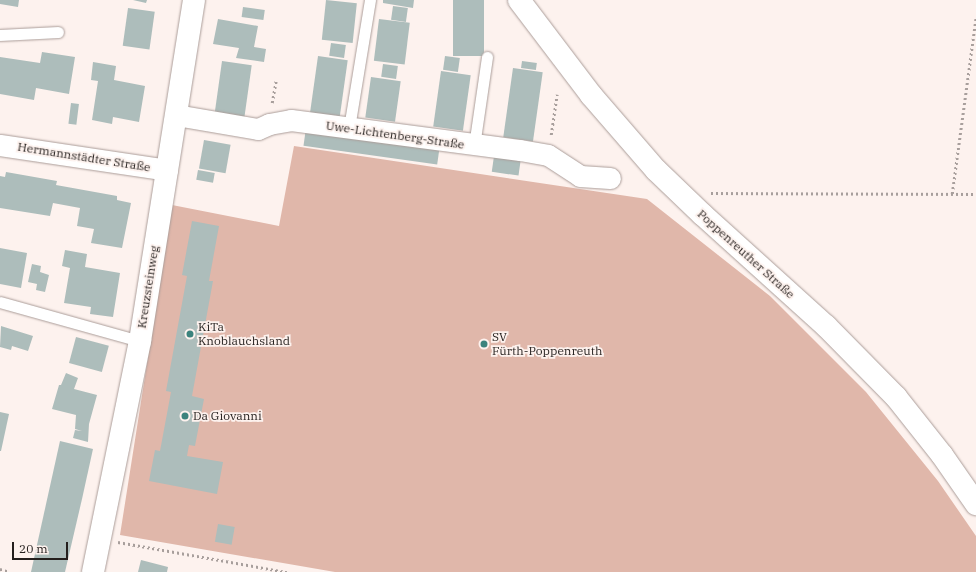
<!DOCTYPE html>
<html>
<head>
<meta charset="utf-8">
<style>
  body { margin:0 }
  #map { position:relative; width:976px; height:572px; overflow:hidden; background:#fdf2ee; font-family:"IBM Plex Serif",serif }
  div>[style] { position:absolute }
  .green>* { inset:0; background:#e0b7aa }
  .building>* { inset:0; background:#adbdbb; transform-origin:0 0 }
  .path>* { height:2.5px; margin-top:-1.25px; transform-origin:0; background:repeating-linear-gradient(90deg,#a89f9c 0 2px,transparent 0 5px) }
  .roads { filter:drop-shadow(0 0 1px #ab9d99) drop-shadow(0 0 1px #ab9d99) }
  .service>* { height:11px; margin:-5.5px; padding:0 5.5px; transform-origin:5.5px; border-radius:5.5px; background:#fff }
  .minor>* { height:21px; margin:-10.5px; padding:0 10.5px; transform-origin:10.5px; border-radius:10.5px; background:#fff }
  .tertiary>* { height:22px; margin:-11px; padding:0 11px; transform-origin:11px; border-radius:11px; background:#fff }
  .dots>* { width:11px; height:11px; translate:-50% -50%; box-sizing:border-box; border:2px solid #fdf2ee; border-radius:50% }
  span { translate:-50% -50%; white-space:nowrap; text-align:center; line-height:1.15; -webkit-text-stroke:3.5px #fdf2ee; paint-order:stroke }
  .street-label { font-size:12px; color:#241f1d }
  .poi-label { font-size:12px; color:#241f1d }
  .left { translate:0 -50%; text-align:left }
  .scale { position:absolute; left:12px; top:542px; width:56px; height:18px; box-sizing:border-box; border:2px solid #241f1d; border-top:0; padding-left:5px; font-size:12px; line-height:14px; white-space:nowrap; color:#241f1d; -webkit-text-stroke:3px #fdf2ee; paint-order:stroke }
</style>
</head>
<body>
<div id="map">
  <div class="green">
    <i style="clip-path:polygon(294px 146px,647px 199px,770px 296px,866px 392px,938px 481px,976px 536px,976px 572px,335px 572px,120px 535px,172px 205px,279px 226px)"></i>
  </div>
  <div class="building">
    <i style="clip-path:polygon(0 0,19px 0,18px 7px,0 4px)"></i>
    <i style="clip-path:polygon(133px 0,147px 0,146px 3px)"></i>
    <i style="left:326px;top:0;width:31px;height:40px;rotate:6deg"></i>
    <i style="clip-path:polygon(383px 0,414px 0,413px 8px,383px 3px)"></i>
    <i style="left:453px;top:0;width:31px;height:56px"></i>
    <i style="left:393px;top:6px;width:15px;height:14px;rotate:8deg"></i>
    <i style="left:243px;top:7px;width:22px;height:10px;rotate:8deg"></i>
    <i style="left:128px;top:8px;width:27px;height:38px;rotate:8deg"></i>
    <i style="clip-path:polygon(218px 19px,258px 26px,254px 47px,266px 49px,264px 62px,236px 58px,239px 48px,213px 44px)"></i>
    <i style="left:379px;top:19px;width:31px;height:42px;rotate:7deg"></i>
    <i style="left:331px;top:43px;width:15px;height:13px;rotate:8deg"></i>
    <i style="clip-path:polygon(42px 52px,75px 57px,69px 94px,36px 88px,34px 100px,0 94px,0 57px,40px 63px)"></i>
    <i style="left:318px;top:56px;width:30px;height:58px;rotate:8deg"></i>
    <i style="left:445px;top:56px;width:15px;height:14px;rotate:8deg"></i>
    <i style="left:222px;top:61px;width:30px;height:56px;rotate:8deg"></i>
    <i style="left:522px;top:61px;width:15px;height:7px;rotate:8deg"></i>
    <i style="clip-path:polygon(93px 62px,116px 66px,114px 80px,145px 86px,139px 122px,113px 117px,112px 124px,92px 120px,98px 81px,91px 80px)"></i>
    <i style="left:383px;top:64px;width:15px;height:13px;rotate:8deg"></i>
    <i style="left:513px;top:68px;width:30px;height:70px;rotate:8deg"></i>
    <i style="left:441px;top:71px;width:30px;height:56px;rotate:8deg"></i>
    <i style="left:371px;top:77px;width:30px;height:41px;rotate:8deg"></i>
    <i style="left:71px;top:103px;width:8px;height:21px;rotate:7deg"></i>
    <i style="left:306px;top:128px;width:135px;height:18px;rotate:8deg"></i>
    <i style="left:204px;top:140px;width:27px;height:29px;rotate:10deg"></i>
    <i style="left:494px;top:156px;width:27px;height:16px;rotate:8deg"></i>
    <i style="left:198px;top:170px;width:17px;height:10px;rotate:10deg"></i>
    <i style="clip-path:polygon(6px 172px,57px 181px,56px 185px,117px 196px,117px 200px,131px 203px,122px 248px,91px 243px,94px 229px,77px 226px,80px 208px,53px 203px,50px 216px,0 208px,0 176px,5px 177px)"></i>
    <i style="clip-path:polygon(192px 221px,219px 226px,209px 281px,213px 281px,192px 396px,204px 399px,195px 446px,189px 445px,187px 456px,223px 462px,217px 494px,149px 481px,155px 450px,160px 451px,171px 392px,166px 391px,187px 276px,182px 275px)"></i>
    <i style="clip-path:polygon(0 248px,27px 253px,21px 288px,0 284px)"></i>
    <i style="clip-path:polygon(65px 250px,87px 254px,85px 267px,120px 273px,113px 317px,90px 314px,91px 307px,64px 303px,70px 268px,62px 266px)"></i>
    <i style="clip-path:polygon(32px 264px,41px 266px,40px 272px,49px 275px,45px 292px,36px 290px,37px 284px,28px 282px)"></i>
    <i style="clip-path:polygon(1px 326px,33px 336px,28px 351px,12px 346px,11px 350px,0 347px)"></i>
    <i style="left:76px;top:337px;width:34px;height:27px;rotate:15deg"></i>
    <i style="clip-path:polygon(66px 373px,78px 378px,74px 389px,97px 395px,89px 424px,88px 442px,73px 438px,75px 430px,82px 431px,75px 429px,76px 415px,52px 409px,59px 385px,61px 385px)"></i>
    <i style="clip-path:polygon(0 412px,9px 414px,1px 451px,0 451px)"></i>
    <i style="clip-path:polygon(60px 441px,93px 449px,82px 499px,65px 572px,31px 572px)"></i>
    <i style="left:218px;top:524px;width:17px;height:18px;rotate:10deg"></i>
    <i style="clip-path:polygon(141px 560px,168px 567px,167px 572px,138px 572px)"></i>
  </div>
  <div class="path">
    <i style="left:272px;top:103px;width:23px;rotate:-80deg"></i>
    <i style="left:551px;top:135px;width:41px;rotate:-81.7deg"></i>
    <i style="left:711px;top:193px;width:265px;rotate:0.2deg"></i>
    <i style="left:952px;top:194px;width:179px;rotate:-82.3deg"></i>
    <i style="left:118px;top:542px;width:172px;rotate:10.1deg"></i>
    <i style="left:0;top:569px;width:10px;rotate:17deg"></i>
  </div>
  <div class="roads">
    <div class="service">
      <i style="left:0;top:35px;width:58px;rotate:-3deg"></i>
      <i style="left:349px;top:128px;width:130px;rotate:-80.7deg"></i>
      <i style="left:474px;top:146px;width:90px;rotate:-81.7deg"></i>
      <i style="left:0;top:302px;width:145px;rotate:15.6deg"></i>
    </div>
    <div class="minor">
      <i style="left:176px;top:115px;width:83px;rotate:9.7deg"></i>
      <i style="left:258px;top:129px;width:12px;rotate:-24deg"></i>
      <i style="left:269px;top:124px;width:22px;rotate:-10deg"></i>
      <i style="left:291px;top:120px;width:231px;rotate:7.5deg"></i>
      <i style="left:520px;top:150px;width:28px;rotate:10deg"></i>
      <i style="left:548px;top:155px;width:38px;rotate:33deg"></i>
      <i style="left:580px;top:176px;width:30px;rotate:4deg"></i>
      <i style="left:0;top:145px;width:169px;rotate:8.5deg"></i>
    </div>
    <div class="tertiary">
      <i style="left:519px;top:0;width:119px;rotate:52.8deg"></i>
      <i style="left:591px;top:95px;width:99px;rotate:49.1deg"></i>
      <i style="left:656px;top:170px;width:65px;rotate:43.8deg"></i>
      <i style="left:703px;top:215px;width:166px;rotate:42.1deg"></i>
      <i style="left:826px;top:326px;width:100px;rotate:45.4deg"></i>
      <i style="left:896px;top:397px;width:74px;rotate:51.6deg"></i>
      <i style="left:942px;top:455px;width:60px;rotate:55.2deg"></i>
      <i style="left:93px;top:572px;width:236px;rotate:-78.5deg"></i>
      <i style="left:140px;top:341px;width:345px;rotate:-81deg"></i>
    </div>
  </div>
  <div class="dots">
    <i style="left:190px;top:334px;background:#3c837d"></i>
    <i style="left:484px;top:344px;background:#3c837d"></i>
    <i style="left:185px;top:416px;background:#3c837d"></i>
  </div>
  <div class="street-label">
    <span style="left:395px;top:135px;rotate:8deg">Uwe-Lichtenberg-Straße</span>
    <span style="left:84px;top:157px;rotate:9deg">Hermannstädter Straße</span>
    <span style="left:746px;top:254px;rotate:42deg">Poppenreuther Straße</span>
    <span style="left:148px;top:287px;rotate:-81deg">Kreuzsteinweg</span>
  </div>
  <div class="poi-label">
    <span class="left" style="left:198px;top:334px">KiTa<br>Knoblauchsland</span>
    <span class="left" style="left:492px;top:344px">SV<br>Fürth-Poppenreuth</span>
    <span class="left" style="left:193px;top:416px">Da Giovanni</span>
  </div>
  <div class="scale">20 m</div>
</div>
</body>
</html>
